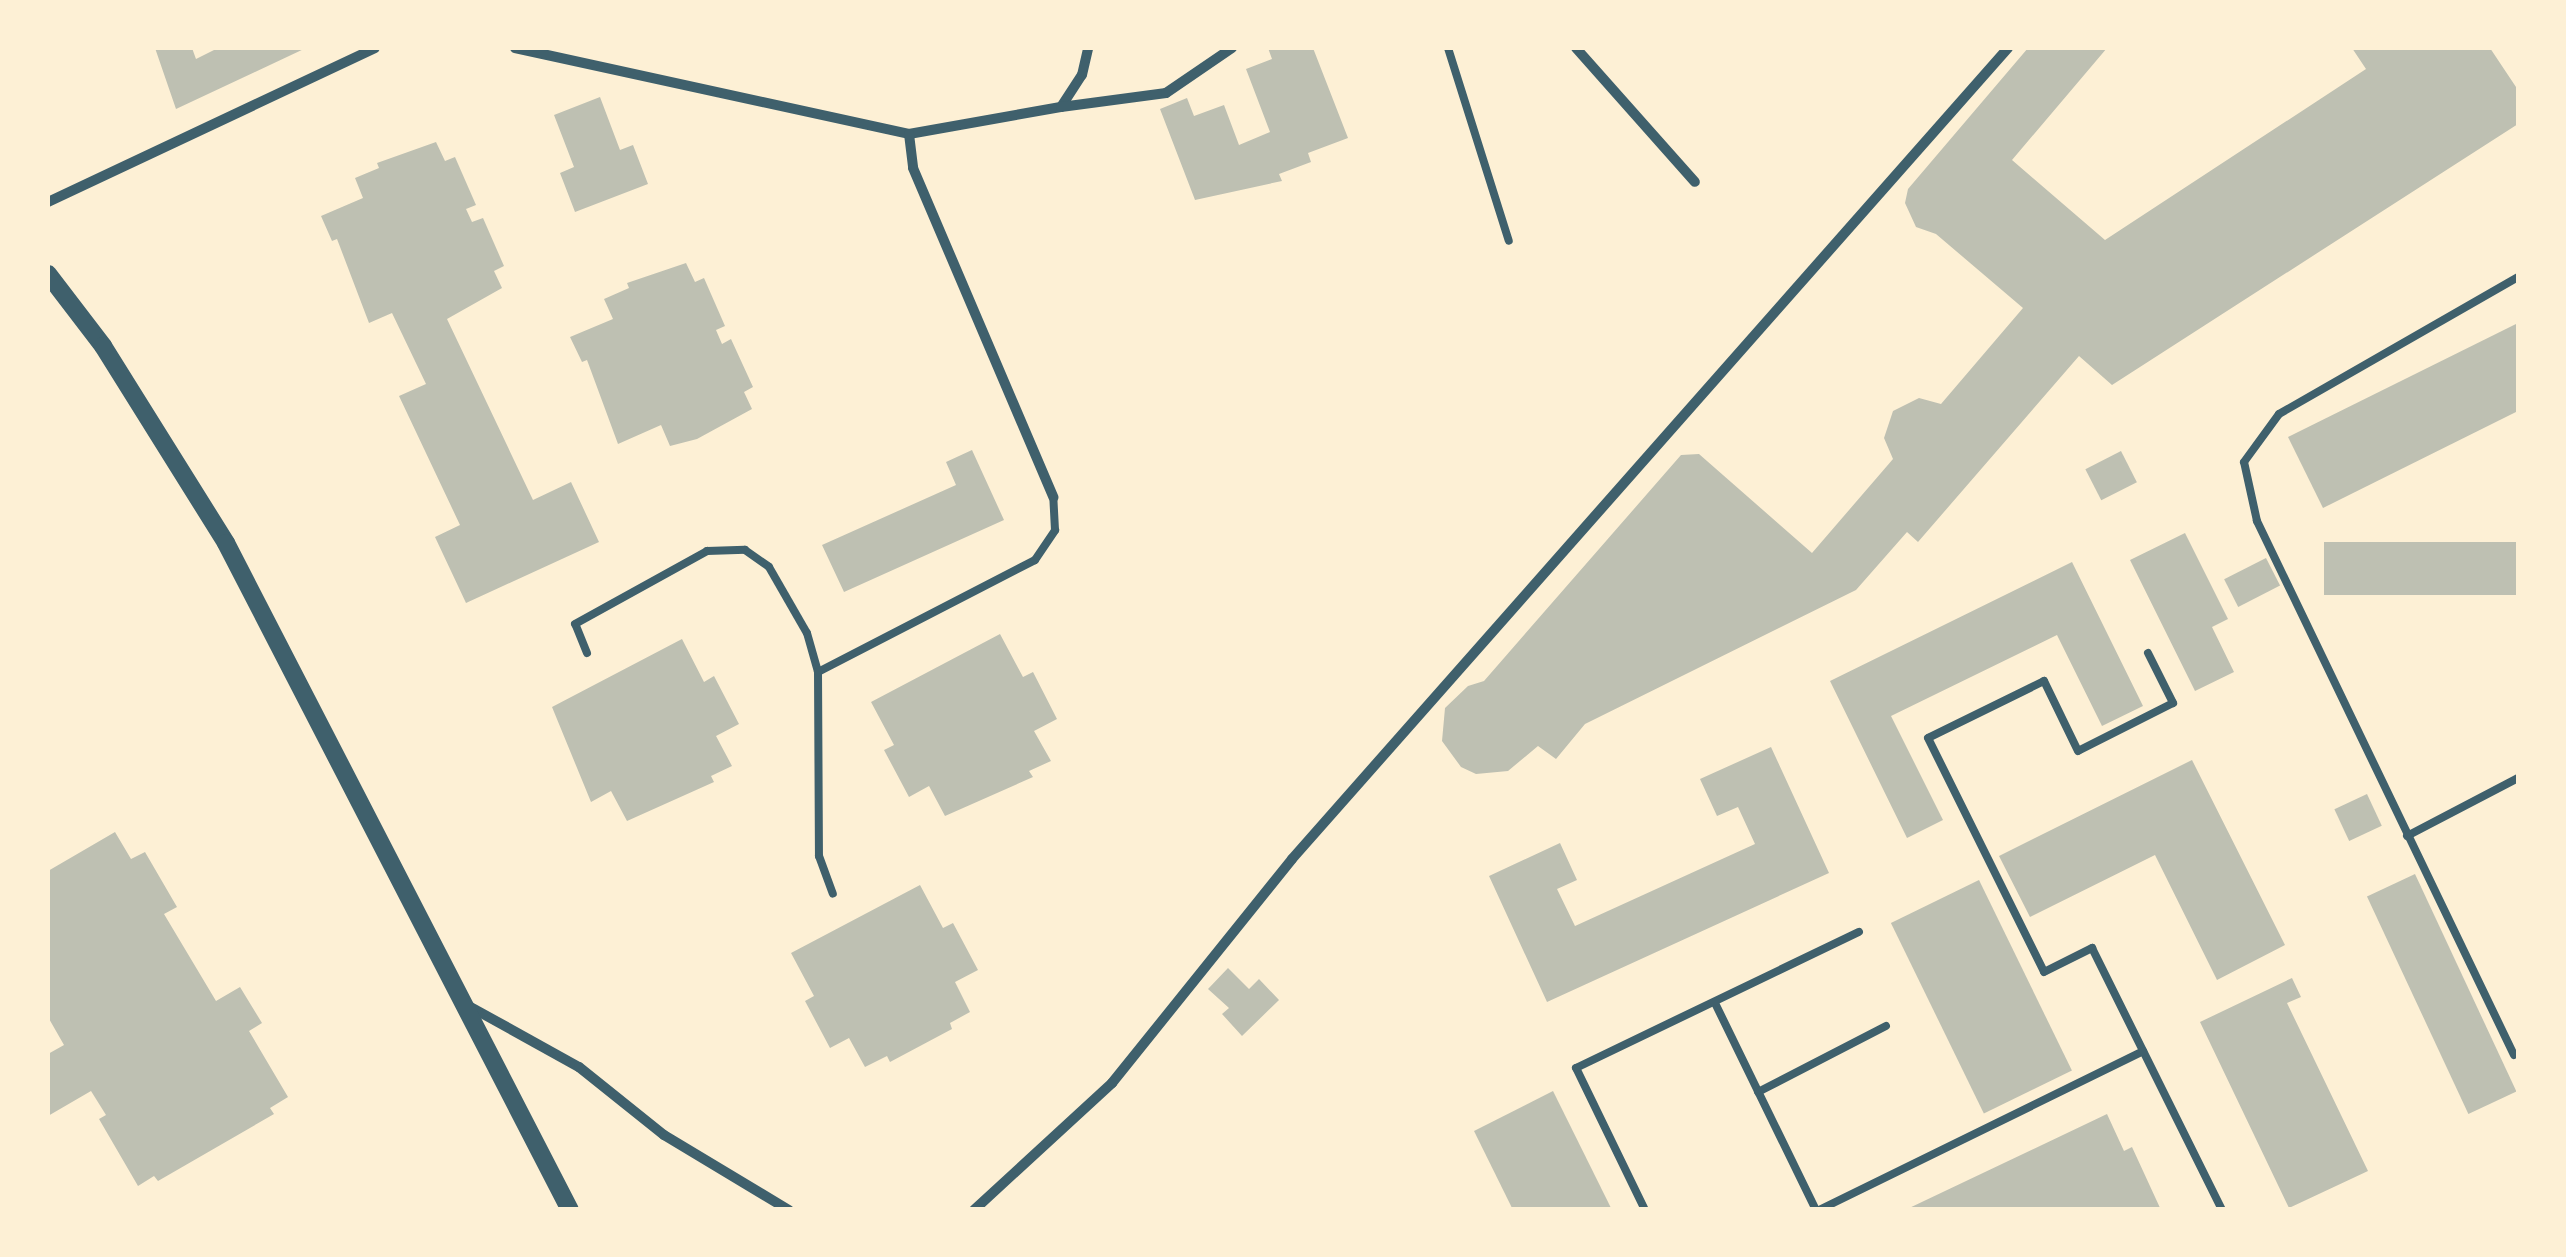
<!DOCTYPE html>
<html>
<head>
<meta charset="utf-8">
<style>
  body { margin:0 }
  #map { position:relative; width:2566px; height:1257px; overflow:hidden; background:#fdf0d5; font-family:Karla,sans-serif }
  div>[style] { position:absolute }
  .building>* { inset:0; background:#bec0b2; transform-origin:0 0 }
  .service>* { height:8px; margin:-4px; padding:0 4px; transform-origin:4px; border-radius:4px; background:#3f606c }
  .minor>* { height:10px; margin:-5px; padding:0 5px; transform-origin:5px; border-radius:5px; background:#3f606c }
  .tertiary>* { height:18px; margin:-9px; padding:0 9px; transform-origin:9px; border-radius:9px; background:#3f606c }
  span { translate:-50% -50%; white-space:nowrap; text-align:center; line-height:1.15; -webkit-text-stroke:10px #fdf0d5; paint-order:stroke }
  .frame { position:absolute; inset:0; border:50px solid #fdf0d5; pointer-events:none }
</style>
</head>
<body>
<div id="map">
  <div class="building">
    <i style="clip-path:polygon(155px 48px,192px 48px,196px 59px,218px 48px,306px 48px,176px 109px)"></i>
    <i style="clip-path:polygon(1268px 48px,1313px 48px,1348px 138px,1308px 153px,1311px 162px,1279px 174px,1282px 181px,1195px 200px,1160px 109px,1187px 98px,1194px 116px,1224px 105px,1239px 145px,1270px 132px,1246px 69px,1272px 59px)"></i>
    <i style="clip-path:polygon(2028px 48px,2107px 48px,2012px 160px,2105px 240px,2366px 69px,2352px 48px,2490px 48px,2518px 90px,2518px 124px,2112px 385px,2079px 356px,1918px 542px,1907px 532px,1856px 590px,1585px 724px,1556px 759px,1538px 746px,1508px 771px,1476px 774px,1461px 767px,1442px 741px,1445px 708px,1468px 686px,1484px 681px,1681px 455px,1699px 454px,1812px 553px,1893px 459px,1884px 438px,1893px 411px,1919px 398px,1941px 404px,2023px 308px,1936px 234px,1916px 227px,1905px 203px,1908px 189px)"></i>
    <i style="clip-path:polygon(600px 97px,620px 150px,633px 145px,648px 184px,575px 212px,560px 173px,574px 167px,554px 115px)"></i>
    <i style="clip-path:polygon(436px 142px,445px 161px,455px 157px,476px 205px,466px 209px,472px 222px,483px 218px,504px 266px,494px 271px,502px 288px,447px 319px,533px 500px,571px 482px,599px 542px,466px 603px,435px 537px,460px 525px,399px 396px,426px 384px,392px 313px,369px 323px,337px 239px,332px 241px,321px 216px,363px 198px,355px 178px,379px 168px,377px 163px)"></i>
    <i style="clip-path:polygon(686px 263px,695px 282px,704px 278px,725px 326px,716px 330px,722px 344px,731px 339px,753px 387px,744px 392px,752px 409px,697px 439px,670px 446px,661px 425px,618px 444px,587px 360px,582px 362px,570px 337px,613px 319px,604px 299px,629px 288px,627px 283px)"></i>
    <i style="clip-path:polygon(2518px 323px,2518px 411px,2323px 508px,2288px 437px)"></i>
    <i style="clip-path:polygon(972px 450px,1004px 520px,844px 592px,822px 545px,956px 485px,946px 462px)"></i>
    <i style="left:2121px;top:451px;width:35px;height:40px;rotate:63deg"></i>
    <i style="clip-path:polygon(2185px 533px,2228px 619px,2212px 627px,2234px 672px,2195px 691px,2130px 560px)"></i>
    <i style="left:2518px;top:542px;width:53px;height:194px;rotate:90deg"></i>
    <i style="left:2266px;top:558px;width:31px;height:47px;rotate:63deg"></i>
    <i style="clip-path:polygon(2072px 562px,2143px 706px,2102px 726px,2057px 635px,1891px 716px,1943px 820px,1907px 838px,1830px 681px)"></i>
    <i style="clip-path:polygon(1000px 634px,1023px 677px,1033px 672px,1057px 719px,1034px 731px,1051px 761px,1029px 771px,1033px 777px,945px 816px,929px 786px,909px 797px,884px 750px,894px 745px,871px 702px)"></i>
    <i style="clip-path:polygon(682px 639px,704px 682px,714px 676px,739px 724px,716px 736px,732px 766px,711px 776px,714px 782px,627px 821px,611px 791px,591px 802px,552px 707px)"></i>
    <i style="clip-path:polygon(1771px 747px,1829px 873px,1547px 1002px,1489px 876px,1560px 843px,1577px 880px,1557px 889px,1575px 926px,1755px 844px,1738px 807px,1717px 816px,1700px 779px)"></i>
    <i style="clip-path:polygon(2192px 760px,2285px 945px,2217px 980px,2155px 855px,2030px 917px,1999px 856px)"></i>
    <i style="left:2367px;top:794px;width:35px;height:36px;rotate:65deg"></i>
    <i style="clip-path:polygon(115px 832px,131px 859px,145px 852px,177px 907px,164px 914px,216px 1001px,240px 987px,262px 1023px,249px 1031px,288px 1097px,270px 1108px,274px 1114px,158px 1181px,154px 1176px,138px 1186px,99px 1119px,106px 1115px,91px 1091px,48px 1116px,48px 1054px,64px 1045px,48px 1017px,48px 871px)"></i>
    <i style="left:2415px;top:874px;width:240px;height:53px;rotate:65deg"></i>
    <i style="left:1979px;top:880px;width:212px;height:98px;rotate:64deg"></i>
    <i style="clip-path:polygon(920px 885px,943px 928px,953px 923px,978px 970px,955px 982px,970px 1012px,950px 1023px,952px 1029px,890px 1062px,887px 1056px,865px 1067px,849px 1038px,830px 1048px,805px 1001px,814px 996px,791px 953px)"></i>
    <i style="clip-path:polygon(1228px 968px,1249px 989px,1259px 979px,1279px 1000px,1242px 1036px,1222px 1014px,1229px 1008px,1208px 989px)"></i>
    <i style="clip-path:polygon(2292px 978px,2301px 997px,2287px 1003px,2368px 1171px,2289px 1208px,2200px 1022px)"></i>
    <i style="clip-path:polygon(1553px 1091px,1612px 1210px,1513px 1210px,1474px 1131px)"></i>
    <i style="clip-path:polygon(2107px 1114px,2124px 1151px,2132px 1147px,2161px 1210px,1905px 1210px)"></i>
  </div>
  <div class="service">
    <i style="left:1448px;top:48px;width:202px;rotate:72.5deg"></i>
    <i style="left:587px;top:653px;width:31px;rotate:-112deg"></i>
    <i style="left:575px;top:624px;width:151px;rotate:-28.9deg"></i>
    <i style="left:707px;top:551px;width:38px;rotate:-2deg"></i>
    <i style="left:745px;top:550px;width:29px;rotate:35deg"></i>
    <i style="left:769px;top:567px;width:76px;rotate:60.1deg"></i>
    <i style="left:807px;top:633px;width:41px;rotate:74.2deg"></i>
    <i style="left:818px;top:672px;width:184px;rotate:89.7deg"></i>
    <i style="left:819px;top:856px;width:40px;rotate:69.8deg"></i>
    <i style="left:2148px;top:653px;width:56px;rotate:63.4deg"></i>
    <i style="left:2173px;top:703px;width:106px;rotate:153.2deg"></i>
    <i style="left:2078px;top:751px;width:78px;rotate:-115.9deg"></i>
    <i style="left:2044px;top:681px;width:129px;rotate:153.8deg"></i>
    <i style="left:1928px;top:738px;width:261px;rotate:63.6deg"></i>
    <i style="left:2044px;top:972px;width:54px;rotate:-26.6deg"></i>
    <i style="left:2092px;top:948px;width:292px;rotate:63.6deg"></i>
    <i style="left:818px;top:672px;width:244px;rotate:-27.3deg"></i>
    <i style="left:1035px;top:560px;width:36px;rotate:-56deg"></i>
    <i style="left:1055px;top:530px;width:33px;rotate:-93deg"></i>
    <i style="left:2407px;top:836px;width:125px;rotate:-27.6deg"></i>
    <i style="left:1715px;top:1003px;width:230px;rotate:64deg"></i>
    <i style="left:2514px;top:1055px;width:593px;rotate:-115.7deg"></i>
    <i style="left:2257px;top:521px;width:60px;rotate:-102.4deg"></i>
    <i style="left:2244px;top:462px;width:59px;rotate:-53.9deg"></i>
    <i style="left:2279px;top:414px;width:275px;rotate:-29.8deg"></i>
    <i style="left:1758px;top:1092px;width:144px;rotate:-27.3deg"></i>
    <i style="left:1645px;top:1210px;width:158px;rotate:-115.9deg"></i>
    <i style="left:1576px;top:1068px;width:314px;rotate:-25.7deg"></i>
    <i style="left:1819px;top:1210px;width:361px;rotate:-26.1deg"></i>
  </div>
  <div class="minor">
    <i style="left:515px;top:48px;width:403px;rotate:12.3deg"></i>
    <i style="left:909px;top:134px;width:154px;rotate:-10.1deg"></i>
    <i style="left:1061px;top:107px;width:38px;rotate:-57deg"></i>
    <i style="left:1082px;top:75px;width:28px;rotate:-77deg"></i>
    <i style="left:1576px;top:48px;width:179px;rotate:48.4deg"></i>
    <i style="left:1061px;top:107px;width:106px;rotate:-7.6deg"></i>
    <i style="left:1166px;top:93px;width:80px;rotate:-34.3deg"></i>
    <i style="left:909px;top:134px;width:34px;rotate:83deg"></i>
    <i style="left:913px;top:168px;width:358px;rotate:66.9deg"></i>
    <i style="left:48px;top:202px;width:361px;rotate:-25.2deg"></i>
    <i style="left:467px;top:1005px;width:128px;rotate:29deg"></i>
    <i style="left:579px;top:1067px;width:109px;rotate:38.7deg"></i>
    <i style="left:664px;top:1135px;width:146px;rotate:31deg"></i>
    <i style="left:974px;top:1210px;width:188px;rotate:-42.6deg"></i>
    <i style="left:1112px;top:1083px;width:287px;rotate:-51.2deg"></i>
    <i style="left:1292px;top:859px;width:1082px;rotate:-48.56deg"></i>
  </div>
  <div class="tertiary">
    <i style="left:48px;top:274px;width:91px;rotate:52.6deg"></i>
    <i style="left:103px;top:346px;width:232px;rotate:58deg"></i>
    <i style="left:226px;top:543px;width:750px;rotate:62.72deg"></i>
  </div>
  <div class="frame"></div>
</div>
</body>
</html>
